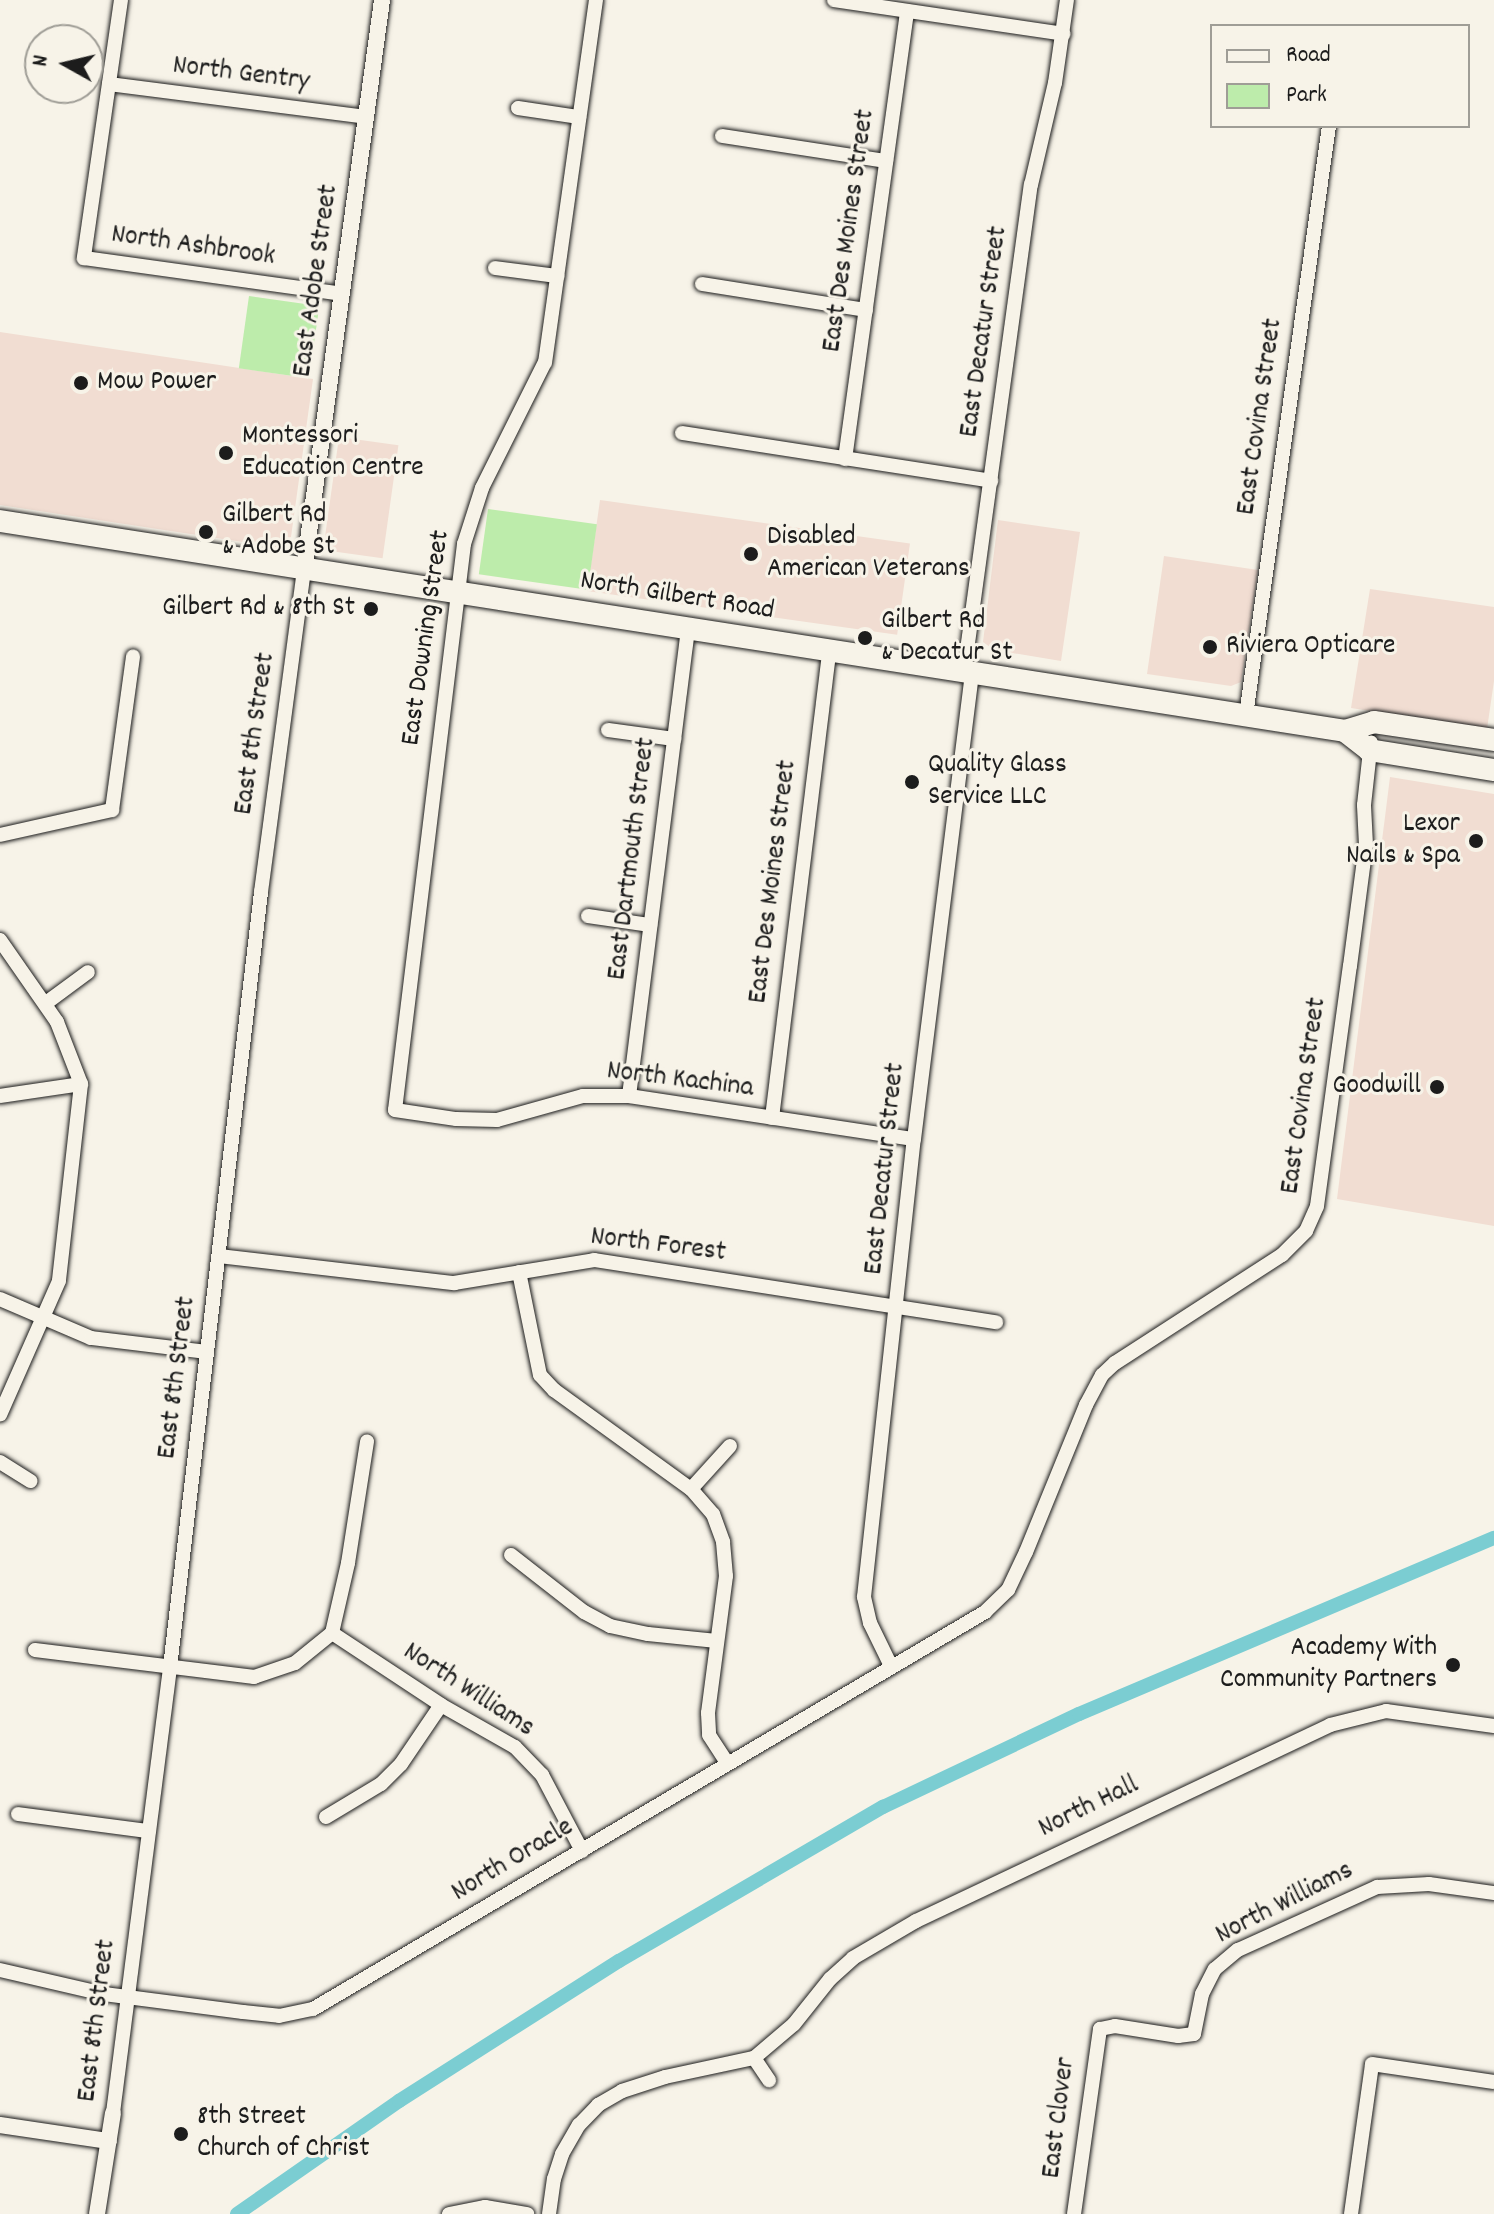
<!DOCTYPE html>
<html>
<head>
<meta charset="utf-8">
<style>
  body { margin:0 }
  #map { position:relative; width:1494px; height:2214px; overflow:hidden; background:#f7f3e8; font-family:Dekko,sans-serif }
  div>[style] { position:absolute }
  .built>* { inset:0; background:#f1ddd2; transform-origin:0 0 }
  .green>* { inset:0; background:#bdecab; transform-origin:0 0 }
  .canal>* { height:14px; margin:-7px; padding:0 7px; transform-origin:7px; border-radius:7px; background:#7bcdd2 }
  .roads { filter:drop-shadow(0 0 2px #1c1c1c) drop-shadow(0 0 2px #1c1c1c) }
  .minor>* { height:14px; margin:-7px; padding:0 7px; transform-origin:7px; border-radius:7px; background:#f7f3e8 }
  .tertiary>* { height:16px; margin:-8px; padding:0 8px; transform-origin:8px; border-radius:8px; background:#f7f3e8 }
  .primary>* { height:22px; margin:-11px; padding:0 11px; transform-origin:11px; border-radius:11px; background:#f7f3e8 }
  .dots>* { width:22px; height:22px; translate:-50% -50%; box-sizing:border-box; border:4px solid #f7f3e8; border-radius:50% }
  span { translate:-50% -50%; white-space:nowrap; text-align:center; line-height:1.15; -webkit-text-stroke:6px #f7f3e8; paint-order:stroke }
  .street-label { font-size:28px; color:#1c1c1c }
  .poi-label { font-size:28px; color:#1c1c1c }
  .left { translate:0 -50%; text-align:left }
  .right { translate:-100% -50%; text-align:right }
  .legend { position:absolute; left:1210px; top:24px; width:260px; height:104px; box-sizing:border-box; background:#f7f3e8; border:2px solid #9f9d96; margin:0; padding:10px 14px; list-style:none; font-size:24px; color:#1c1c1c }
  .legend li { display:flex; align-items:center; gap:16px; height:40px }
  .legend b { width:40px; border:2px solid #9f9d96 }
  .north { position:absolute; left:24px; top:24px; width:80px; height:80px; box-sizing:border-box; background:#f7f3e8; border:2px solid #9f9d96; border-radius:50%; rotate:278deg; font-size:22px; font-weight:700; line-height:32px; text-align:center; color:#1c1c1c }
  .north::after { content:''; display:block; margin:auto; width:28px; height:36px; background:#1c1c1c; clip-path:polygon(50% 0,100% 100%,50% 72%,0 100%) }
</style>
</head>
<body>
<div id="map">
  <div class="built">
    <i style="clip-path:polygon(0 332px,313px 379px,291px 537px,276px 547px,0 505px)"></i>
    <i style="left:339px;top:437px;width:60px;height:114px;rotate:8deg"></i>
    <i style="left:600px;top:500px;width:313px;height:92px;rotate:8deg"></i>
    <i style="clip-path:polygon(998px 520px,1080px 532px,1061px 661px,994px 650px,983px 642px)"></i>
    <i style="clip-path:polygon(1164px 556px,1258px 570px,1241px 682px,1231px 686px,1147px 674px)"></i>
    <i style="clip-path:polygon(1370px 589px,1494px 607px,1494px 681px,1487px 729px,1351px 708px)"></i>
    <i style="clip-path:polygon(1390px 777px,1494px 794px,1494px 1226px,1337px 1199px)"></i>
  </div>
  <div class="green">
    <i style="left:249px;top:296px;width:71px;height:73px;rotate:8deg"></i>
    <i style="left:488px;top:509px;width:110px;height:66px;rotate:8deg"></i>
  </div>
  <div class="canal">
    <i style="left:237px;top:2214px;width:198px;rotate:-34.9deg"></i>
    <i style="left:399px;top:2101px;width:261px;rotate:-32.5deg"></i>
    <i style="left:619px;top:1961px;width:306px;rotate:-30.3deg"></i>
    <i style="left:883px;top:1807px;width:217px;rotate:-25.4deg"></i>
    <i style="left:1079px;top:1714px;width:451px;rotate:-23deg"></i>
  </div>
  <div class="roads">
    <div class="minor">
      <i style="left:121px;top:0;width:261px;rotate:98.2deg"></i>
      <i style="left:84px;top:258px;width:260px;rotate:7.9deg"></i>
      <i style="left:596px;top:0;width:366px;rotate:98deg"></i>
      <i style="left:545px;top:362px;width:141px;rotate:116.6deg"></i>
      <i style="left:482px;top:488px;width:59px;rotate:107.8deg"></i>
      <i style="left:464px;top:544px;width:570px;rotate:96.95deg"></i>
      <i style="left:395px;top:1110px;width:62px;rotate:8.4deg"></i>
      <i style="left:456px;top:1119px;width:41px;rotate:1.4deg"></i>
      <i style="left:497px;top:1120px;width:89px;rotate:-15.6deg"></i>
      <i style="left:583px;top:1096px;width:46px"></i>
      <i style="left:629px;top:1096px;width:288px;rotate:8.6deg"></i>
      <i style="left:834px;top:0;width:232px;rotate:8.4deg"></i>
      <i style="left:109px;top:84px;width:259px;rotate:7.3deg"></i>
      <i style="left:518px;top:108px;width:62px;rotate:8.4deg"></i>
      <i style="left:722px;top:136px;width:166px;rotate:8.7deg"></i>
      <i style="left:495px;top:268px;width:63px;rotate:7.4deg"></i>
      <i style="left:702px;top:284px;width:166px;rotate:9deg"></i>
      <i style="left:682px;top:433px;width:313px;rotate:8.8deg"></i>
      <i style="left:845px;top:459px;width:452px;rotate:-82.1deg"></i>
      <i style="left:964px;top:672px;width:492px;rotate:-82.2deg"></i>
      <i style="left:1031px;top:185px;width:105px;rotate:-76.8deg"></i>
      <i style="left:1055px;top:83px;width:84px;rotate:-81.8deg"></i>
      <i style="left:1246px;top:715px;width:595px;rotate:-81.98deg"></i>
      <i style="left:608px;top:730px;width:67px;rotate:7.8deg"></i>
      <i style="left:0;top:835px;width:115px;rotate:-12.6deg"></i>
      <i style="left:112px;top:810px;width:155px;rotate:-82.2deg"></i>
      <i style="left:588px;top:916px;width:63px;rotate:8.3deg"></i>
      <i style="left:0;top:940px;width:100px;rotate:55.2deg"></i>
      <i style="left:57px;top:1022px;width:66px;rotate:68.8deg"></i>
      <i style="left:81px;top:1084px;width:198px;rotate:96.4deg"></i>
      <i style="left:59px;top:1281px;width:146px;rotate:113.8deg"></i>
      <i style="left:46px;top:1003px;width:52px;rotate:-36.4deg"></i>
      <i style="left:0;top:1096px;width:82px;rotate:-8.4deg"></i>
      <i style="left:629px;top:1096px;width:471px;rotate:-82.8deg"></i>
      <i style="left:772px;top:1118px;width:470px;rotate:-83deg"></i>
      <i style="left:219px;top:1256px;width:237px;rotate:6.6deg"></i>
      <i style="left:454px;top:1283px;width:142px;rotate:-9.3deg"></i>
      <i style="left:594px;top:1260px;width:407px;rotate:8.8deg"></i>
      <i style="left:519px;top:1272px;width:105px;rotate:78.5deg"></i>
      <i style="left:540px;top:1375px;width:21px;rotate:47deg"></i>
      <i style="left:554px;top:1390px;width:169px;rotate:35.9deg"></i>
      <i style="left:691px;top:1489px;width:33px;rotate:49deg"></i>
      <i style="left:713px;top:1514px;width:30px;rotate:70deg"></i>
      <i style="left:723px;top:1542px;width:34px;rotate:85deg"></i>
      <i style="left:726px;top:1576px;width:138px;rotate:97.5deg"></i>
      <i style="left:708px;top:1713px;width:22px;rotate:87deg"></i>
      <i style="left:709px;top:1735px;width:33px;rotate:57deg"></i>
      <i style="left:0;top:1299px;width:99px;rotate:23.2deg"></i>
      <i style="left:91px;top:1338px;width:116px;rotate:6.9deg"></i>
      <i style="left:0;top:1462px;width:36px;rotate:32deg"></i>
      <i style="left:691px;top:1489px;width:58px;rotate:-47.8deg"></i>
      <i style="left:511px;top:1555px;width:93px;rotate:38deg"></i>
      <i style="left:584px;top:1612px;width:30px;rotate:28deg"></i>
      <i style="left:610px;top:1626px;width:39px;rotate:12deg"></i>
      <i style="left:648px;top:1634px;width:69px;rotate:5.8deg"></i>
      <i style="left:332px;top:1633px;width:131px;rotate:33.4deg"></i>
      <i style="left:441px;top:1705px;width:85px;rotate:29.6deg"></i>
      <i style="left:515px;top:1747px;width:39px;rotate:46deg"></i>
      <i style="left:542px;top:1775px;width:86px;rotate:62.2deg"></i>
      <i style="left:35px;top:1650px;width:221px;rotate:7deg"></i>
      <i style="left:254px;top:1677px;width:43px;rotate:-18.9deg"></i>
      <i style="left:295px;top:1663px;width:48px;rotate:-39deg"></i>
      <i style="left:332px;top:1633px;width:72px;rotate:-77.1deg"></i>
      <i style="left:348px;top:1563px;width:123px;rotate:-81.1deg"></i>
      <i style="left:891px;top:1666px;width:48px;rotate:-116deg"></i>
      <i style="left:870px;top:1623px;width:27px;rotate:-103deg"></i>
      <i style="left:864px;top:1597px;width:461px;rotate:-83.8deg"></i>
      <i style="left:914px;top:1139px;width:470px;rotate:-82.9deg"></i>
      <i style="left:18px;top:1814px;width:131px;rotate:7.5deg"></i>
      <i style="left:326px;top:1817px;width:64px;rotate:-31deg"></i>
      <i style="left:381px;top:1784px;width:28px;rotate:-45deg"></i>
      <i style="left:401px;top:1764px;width:71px;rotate:-55.9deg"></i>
      <i style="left:0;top:1970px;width:107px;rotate:13deg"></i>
      <i style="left:104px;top:1994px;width:140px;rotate:7.4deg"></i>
      <i style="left:243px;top:2012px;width:36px;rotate:6deg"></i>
      <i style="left:279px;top:2016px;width:35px;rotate:-12deg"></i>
      <i style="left:313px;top:2009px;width:781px;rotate:-30.57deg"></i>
      <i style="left:985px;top:1612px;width:32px;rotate:-44deg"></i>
      <i style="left:1008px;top:1590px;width:42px;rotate:-64.7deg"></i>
      <i style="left:1026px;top:1552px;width:159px;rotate:-67.8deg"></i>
      <i style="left:1086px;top:1405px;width:34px;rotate:-62deg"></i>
      <i style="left:1102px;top:1375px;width:18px;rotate:-43deg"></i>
      <i style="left:1115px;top:1363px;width:199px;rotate:-32.9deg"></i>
      <i style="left:1282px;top:1255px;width:34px;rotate:-45deg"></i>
      <i style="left:1306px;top:1231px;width:27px;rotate:-66deg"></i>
      <i style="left:1317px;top:1206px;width:242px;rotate:-82.2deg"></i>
      <i style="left:1350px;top:966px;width:122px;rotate:-82.5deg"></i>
      <i style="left:1366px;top:845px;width:40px;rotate:-92.9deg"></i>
      <i style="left:1364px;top:805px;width:63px;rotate:-83.7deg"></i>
      <i style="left:754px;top:2058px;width:27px;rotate:56deg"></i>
      <i style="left:113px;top:2113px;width:450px;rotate:-82.7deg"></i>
      <i style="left:170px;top:1667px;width:780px;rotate:-83.3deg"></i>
      <i style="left:261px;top:892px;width:326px;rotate:-82.4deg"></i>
      <i style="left:449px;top:2214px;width:37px;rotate:-11deg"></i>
      <i style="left:485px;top:2207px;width:43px;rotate:9.5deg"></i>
      <i style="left:549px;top:2214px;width:35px;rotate:-82deg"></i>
      <i style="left:554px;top:2179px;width:26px;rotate:-72deg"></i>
      <i style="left:562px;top:2154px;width:34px;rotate:-60deg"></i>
      <i style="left:579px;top:2125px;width:28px;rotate:-46deg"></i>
      <i style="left:598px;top:2105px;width:28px;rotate:-30deg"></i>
      <i style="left:622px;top:2091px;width:45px;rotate:-18deg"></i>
      <i style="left:665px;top:2077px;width:91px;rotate:-12.1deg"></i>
      <i style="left:754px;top:2058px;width:52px;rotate:-40.4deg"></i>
      <i style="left:794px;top:2024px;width:58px;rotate:-51.3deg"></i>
      <i style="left:830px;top:1979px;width:31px;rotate:-42deg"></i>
      <i style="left:853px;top:1958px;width:73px;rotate:-30.4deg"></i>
      <i style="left:916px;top:1921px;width:458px;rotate:-25.3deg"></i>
      <i style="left:1330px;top:1725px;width:58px;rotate:-14deg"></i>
      <i style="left:1386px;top:1711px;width:109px;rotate:7.9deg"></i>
      <i style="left:1074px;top:2214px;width:187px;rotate:-82deg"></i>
      <i style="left:1100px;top:2029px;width:15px;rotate:-11deg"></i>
      <i style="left:1115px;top:2026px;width:64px;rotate:9deg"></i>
      <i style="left:1178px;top:2036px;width:16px;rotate:-7deg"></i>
      <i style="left:1194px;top:2034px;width:41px;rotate:-78.7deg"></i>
      <i style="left:1202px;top:1994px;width:28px;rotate:-63deg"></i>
      <i style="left:1215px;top:1969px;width:30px;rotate:-40deg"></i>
      <i style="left:1238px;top:1950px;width:153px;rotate:-24.4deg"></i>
      <i style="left:1377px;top:1887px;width:52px;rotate:-3.3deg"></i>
      <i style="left:1429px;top:1884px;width:66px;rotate:7.9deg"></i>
      <i style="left:1351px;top:2214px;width:151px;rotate:-82deg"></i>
      <i style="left:1372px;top:2064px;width:123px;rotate:8.4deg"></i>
    </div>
    <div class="tertiary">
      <i style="left:304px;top:569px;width:574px;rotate:-82.19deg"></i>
      <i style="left:0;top:2125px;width:110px;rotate:8.4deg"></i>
      <i style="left:97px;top:2214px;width:102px;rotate:-81deg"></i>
    </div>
    <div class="primary">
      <i style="left:0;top:521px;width:1361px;rotate:8.87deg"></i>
      <i style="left:1345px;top:731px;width:30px;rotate:-17deg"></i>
      <i style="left:1374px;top:722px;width:121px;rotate:8.5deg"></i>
      <i style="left:1345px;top:731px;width:31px;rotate:38deg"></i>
      <i style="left:1369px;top:750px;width:127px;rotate:9.1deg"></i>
    </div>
  </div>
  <div class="dots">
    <i style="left:81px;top:383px;background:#1c1c1c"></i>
    <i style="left:226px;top:453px;background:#1c1c1c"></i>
    <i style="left:206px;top:532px;background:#1c1c1c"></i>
    <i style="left:751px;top:554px;background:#1c1c1c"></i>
    <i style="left:371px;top:609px;background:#1c1c1c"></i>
    <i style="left:865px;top:638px;background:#1c1c1c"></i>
    <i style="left:1210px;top:647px;background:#1c1c1c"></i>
    <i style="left:912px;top:782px;background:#1c1c1c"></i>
    <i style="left:1476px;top:841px;background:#1c1c1c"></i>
    <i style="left:1437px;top:1087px;background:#1c1c1c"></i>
    <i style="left:1453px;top:1665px;background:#1c1c1c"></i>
    <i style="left:181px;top:2134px;background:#1c1c1c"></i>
  </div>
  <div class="street-label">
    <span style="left:241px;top:75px;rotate:7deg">North Gentry</span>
    <span style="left:850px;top:231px;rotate:-82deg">East Des Moines Street</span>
    <span style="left:193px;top:247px;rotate:8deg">North Ashbrook</span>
    <span style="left:317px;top:281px;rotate:-82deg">East Adobe Street</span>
    <span style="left:985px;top:332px;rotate:-82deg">East Decatur Street</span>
    <span style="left:1261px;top:417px;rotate:-82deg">East Covina Street</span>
    <span style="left:677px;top:597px;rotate:9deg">North Gilbert Road</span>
    <span style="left:427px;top:638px;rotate:-82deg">East Downing Street</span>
    <span style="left:256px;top:734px;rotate:-82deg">East 8th Street</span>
    <span style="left:633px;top:859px;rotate:-83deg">East Dartmouth Street</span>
    <span style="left:774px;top:882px;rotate:-83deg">East Des Moines Street</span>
    <span style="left:680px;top:1081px;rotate:7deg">North Kachina</span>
    <span style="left:1305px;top:1096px;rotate:-82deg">East Covina Street</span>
    <span style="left:886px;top:1169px;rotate:-84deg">East Decatur Street</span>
    <span style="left:658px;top:1246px;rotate:7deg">North Forest</span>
    <span style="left:178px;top:1378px;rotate:-83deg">East 8th Street</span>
    <span style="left:468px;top:1691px;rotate:33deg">North Williams</span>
    <span style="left:1089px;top:1808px;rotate:-26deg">North Hall</span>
    <span style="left:513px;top:1861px;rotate:-31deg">North Oracle</span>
    <span style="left:1285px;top:1904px;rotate:-27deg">North Williams</span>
    <span style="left:98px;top:2021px;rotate:-83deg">East 8th Street</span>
    <span style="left:1060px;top:2118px;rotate:-83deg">East Clover</span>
  </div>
  <div class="poi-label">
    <span class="left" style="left:97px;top:383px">Mow Power</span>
    <span class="left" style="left:242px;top:453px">Montessori<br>Education Centre</span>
    <span class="left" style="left:222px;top:532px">Gilbert Rd<br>&amp; Adobe St</span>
    <span class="left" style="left:767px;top:554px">Disabled<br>American Veterans</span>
    <span class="right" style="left:355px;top:609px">Gilbert Rd &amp; 8th St</span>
    <span class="left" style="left:881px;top:638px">Gilbert Rd<br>&amp; Decatur St</span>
    <span class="left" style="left:1226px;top:647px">Riviera Opticare</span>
    <span class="left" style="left:928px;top:782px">Quality Glass<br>Service LLC</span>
    <span class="right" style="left:1460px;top:841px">Lexor<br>Nails &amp; Spa</span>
    <span class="right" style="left:1421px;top:1087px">Goodwill</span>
    <span class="right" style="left:1437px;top:1665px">Academy With<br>Community Partners</span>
    <span class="left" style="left:197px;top:2134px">8th Street<br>Church of Christ</span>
  </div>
  <ul class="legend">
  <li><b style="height:10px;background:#f7f3e8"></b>Road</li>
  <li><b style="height:22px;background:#bdecab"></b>Park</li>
  </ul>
  <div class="north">N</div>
</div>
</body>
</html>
